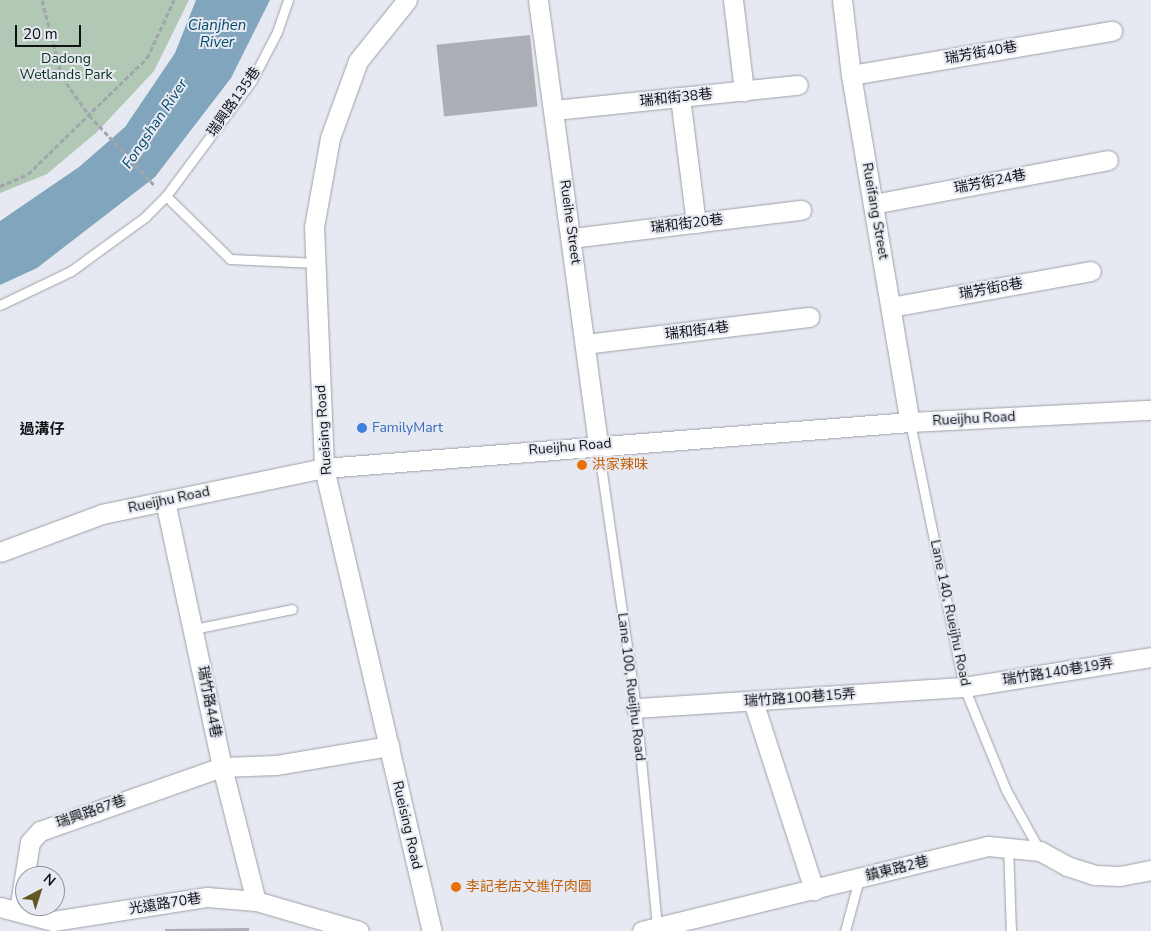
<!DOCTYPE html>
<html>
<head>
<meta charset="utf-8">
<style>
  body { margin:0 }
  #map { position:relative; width:1151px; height:931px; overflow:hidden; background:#e6e9f1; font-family:"Nunito Sans","Noto Sans TC",sans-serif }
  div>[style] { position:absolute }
  .green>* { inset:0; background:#b0c8b4 }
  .water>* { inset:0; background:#81a5bc }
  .building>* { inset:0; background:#abaeb5; transform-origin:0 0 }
  .path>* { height:3px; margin-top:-1.5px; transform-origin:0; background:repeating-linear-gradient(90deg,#a2a5ab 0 5px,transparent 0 7.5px) }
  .roads { filter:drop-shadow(0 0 1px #9da0a7) drop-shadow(0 0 1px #9da0a7) }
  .lane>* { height:9px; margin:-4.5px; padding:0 4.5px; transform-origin:4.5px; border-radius:4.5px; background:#fff }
  .street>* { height:19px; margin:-9.5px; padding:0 9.5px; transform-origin:9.5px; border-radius:9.5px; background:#fff }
  .dots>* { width:14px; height:14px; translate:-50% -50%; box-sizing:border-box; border:2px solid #e6e9f1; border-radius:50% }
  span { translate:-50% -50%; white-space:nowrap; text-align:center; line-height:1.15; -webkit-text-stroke:4px #e6e9f1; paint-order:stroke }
  .street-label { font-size:14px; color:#101114 }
  .park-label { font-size:14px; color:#0a3218 }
  .shop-label { font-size:14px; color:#366cbe }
  .left { translate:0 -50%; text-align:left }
  .food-label { font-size:14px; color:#c56008 }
  .water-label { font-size:15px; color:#044b6b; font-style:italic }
  .neighbourhood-label { font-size:15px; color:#101114; font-weight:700 }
  .north { position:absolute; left:15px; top:866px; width:50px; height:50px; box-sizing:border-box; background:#e6e9f1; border:1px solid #909399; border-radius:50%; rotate:40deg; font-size:14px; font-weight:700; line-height:20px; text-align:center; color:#101114 }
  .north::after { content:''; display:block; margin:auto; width:18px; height:22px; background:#615824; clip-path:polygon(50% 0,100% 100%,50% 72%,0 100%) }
  .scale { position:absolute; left:15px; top:25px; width:66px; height:22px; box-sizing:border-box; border:2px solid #101114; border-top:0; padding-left:6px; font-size:15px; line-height:18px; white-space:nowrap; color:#101114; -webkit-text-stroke:4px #e6e9f1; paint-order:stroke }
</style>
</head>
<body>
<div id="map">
  <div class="green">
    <i style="clip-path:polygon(0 0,189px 0,154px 71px,97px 132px,47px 174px,0 193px)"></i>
  </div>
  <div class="water">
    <i style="clip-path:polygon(196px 0,270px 0,231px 78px,155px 177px,37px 268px,0 285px,0 221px,79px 167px,125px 127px,175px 53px)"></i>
  </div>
  <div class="building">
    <i style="left:530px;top:35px;width:72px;height:94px;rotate:84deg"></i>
    <i style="clip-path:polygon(249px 928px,249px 931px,165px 931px,165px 929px)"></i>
  </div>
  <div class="path">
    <i style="left:42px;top:0;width:80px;rotate:75.4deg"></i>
    <i style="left:62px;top:77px;width:47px;rotate:54.6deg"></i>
    <i style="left:89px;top:115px;width:96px;rotate:47.1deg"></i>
    <i style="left:0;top:186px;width:30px;rotate:-23deg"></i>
    <i style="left:28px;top:174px;width:166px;rotate:-44.3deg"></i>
    <i style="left:147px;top:58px;width:64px;rotate:-65deg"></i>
  </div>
  <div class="roads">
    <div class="lane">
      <i style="left:166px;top:196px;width:90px;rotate:44.5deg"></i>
      <i style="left:230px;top:259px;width:86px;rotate:2.7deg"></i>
      <i style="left:0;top:305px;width:79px;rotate:-25.6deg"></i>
      <i style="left:71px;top:271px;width:92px;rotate:-36.1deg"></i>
      <i style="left:145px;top:217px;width:30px;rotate:-45deg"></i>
      <i style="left:166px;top:196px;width:144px;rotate:-53.4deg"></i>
      <i style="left:252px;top:80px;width:54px;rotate:-62.5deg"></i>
      <i style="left:277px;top:32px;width:34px;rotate:-71deg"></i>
      <i style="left:910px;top:422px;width:270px;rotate:78.5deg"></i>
      <i style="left:964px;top:687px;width:111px;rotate:67.8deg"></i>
      <i style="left:1006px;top:790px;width:70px;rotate:60.9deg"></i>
      <i style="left:598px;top:445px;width:266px;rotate:81.8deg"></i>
      <i style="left:636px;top:708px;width:221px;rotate:84.5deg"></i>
      <i style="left:194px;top:629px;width:100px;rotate:-11.5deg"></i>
      <i style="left:1008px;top:846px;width:85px;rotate:88deg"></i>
      <i style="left:845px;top:931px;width:54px;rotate:-74.9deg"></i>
    </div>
    <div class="street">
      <i style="left:407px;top:0;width:78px;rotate:128.8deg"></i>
      <i style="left:358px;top:61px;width:82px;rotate:110deg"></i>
      <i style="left:330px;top:138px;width:90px;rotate:100.2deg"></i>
      <i style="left:314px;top:227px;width:241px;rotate:87.6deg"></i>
      <i style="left:324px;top:468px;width:475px;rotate:76.9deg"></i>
      <i style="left:538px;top:0;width:449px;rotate:82.3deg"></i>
      <i style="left:733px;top:0;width:92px;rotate:83.1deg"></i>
      <i style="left:842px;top:0;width:76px;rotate:83.2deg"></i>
      <i style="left:851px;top:75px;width:352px;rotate:80.4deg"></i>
      <i style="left:851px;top:75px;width:265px;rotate:-9.6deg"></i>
      <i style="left:680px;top:97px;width:127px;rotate:82.8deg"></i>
      <i style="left:554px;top:110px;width:245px;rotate:-5.9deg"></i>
      <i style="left:873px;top:204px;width:239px;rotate:-10.6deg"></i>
      <i style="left:572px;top:238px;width:231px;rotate:-7deg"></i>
      <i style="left:891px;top:307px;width:203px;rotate:-10.2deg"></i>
      <i style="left:585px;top:344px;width:226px;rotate:-6.9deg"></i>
      <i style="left:165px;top:501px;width:272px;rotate:77.9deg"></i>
      <i style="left:222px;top:767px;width:138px;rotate:75.8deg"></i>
      <i style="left:0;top:552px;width:109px;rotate:-20.4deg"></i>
      <i style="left:102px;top:514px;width:227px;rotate:-11.7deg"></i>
      <i style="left:324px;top:468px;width:588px;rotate:-4.49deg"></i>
      <i style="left:910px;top:422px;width:241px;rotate:-2.9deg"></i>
      <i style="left:753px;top:701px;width:199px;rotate:72.1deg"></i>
      <i style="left:636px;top:708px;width:329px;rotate:-3.7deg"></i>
      <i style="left:964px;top:687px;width:189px;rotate:-9.1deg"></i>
      <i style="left:0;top:907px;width:55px;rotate:14.8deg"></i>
      <i style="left:53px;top:921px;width:156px;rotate:-8.9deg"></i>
      <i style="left:207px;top:897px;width:49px;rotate:4.7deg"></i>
      <i style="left:256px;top:901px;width:107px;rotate:16.2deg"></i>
      <i style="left:19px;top:910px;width:69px;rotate:-80.8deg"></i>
      <i style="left:30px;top:842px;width:15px;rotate:-48deg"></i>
      <i style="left:40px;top:831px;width:193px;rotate:-19.4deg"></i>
      <i style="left:222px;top:767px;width:54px;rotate:-2.1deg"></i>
      <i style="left:276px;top:765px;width:115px;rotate:-9.5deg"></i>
      <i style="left:642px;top:931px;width:356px;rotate:-13.8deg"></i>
      <i style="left:988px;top:846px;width:52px;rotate:5.5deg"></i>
      <i style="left:1040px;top:851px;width:31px;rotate:29deg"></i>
      <i style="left:1067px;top:866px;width:28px;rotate:18deg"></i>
      <i style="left:1094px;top:875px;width:26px;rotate:2deg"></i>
      <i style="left:1120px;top:876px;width:32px;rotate:-11deg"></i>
    </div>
  </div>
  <div class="dots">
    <i style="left:362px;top:428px;background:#3f7fe0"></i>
    <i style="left:582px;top:465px;background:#e8710a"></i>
    <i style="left:456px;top:887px;background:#e8710a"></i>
  </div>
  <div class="street-label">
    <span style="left:981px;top:53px;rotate:-10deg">瑞芳街40巷</span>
    <span style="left:676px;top:98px;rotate:-6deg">瑞和街38巷</span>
    <span style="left:234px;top:102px;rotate:-55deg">瑞興路135巷</span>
    <span style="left:990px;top:182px;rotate:-11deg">瑞芳街24巷</span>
    <span style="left:875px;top:211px;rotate:80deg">Rueifang Street</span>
    <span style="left:570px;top:222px;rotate:82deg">Rueihe Street</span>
    <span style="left:687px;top:224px;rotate:-7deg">瑞和街20巷</span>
    <span style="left:991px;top:289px;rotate:-10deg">瑞芳街8巷</span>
    <span style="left:697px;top:331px;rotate:-7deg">瑞和街4巷</span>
    <span style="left:974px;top:419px;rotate:-3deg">Rueijhu Road</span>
    <span style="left:324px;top:430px;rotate:-94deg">Rueising Road</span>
    <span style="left:570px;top:447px;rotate:-5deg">Rueijhu Road</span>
    <span style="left:169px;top:500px;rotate:-12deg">Rueijhu Road</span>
    <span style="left:950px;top:613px;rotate:78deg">Lane 140, Rueijhu Road</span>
    <span style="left:1058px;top:672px;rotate:-9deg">瑞竹路140巷19弄</span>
    <span style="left:631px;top:687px;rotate:83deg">Lane 100, Rueijhu Road</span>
    <span style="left:800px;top:698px;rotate:-4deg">瑞竹路100巷15弄</span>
    <span style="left:209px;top:702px;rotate:79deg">瑞竹路44巷</span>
    <span style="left:91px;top:812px;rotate:-19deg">瑞興路87巷</span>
    <span style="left:407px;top:825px;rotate:77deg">Rueising Road</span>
    <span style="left:897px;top:869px;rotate:-14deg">鎮東路2巷</span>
    <span style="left:165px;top:904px;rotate:-9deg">光遠路70巷</span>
  </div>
  <div class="park-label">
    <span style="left:66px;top:67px">Dadong<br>Wetlands Park</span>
  </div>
  <div class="shop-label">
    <span class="left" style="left:372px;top:428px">FamilyMart</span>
  </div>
  <div class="food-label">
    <span class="left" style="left:592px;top:465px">洪家辣味</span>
    <span class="left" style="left:466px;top:887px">李記老店文進仔肉圓</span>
  </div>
  <div class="water-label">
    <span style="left:217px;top:34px">Cianjhen<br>River</span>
    <span style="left:155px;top:124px;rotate:-56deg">Fongshan River</span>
  </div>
  <div class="neighbourhood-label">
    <span style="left:42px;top:430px">過溝仔</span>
  </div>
  <div class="north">N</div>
  <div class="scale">20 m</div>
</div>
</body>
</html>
